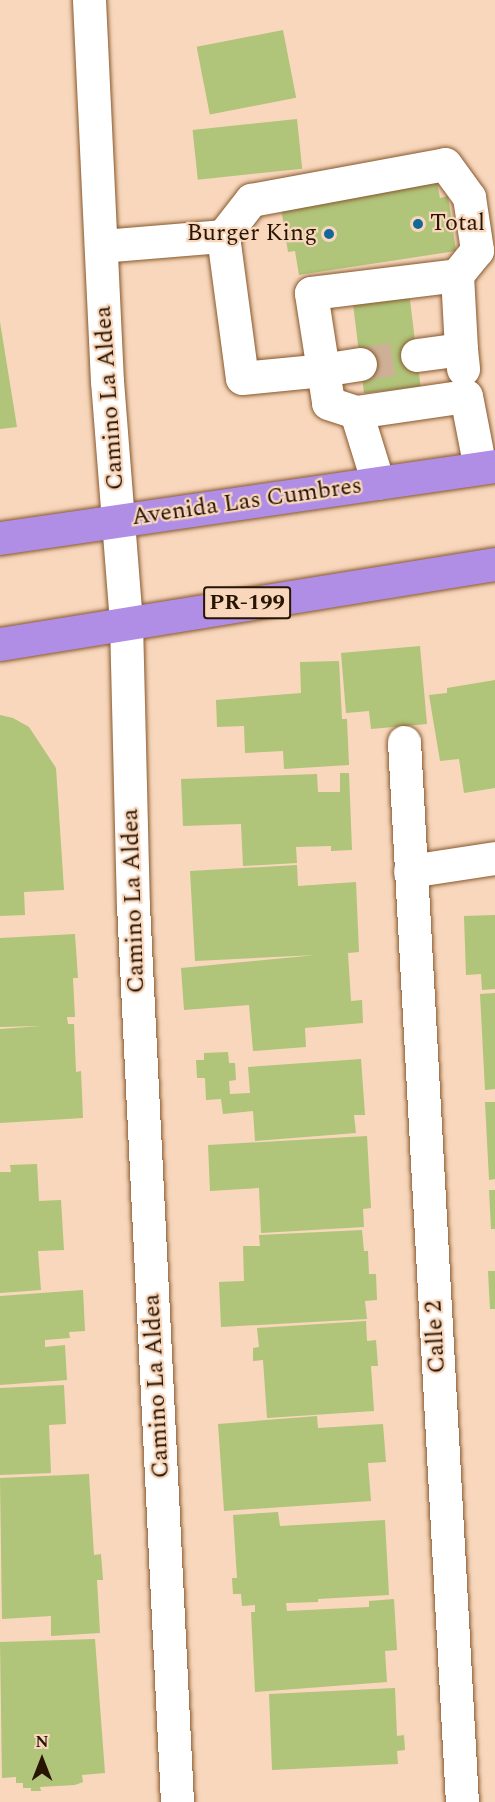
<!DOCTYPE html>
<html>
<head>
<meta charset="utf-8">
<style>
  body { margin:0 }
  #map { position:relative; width:495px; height:1802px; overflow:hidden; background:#f8d7bc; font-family:Spectral,serif }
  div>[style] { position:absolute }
  .building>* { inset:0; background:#b0c47a; transform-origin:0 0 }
  .minor-tunnel>* { height:33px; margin-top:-16.5px; transform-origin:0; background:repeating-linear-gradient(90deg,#ceb097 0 33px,transparent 0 49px) }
  .roads { filter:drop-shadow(0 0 2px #87582d) drop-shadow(0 0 2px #87582d) }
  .minor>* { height:33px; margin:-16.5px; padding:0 16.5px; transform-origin:16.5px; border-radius:16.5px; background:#fff }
  .highway>* { height:33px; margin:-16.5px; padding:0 16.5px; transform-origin:16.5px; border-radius:16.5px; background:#b08ee5 }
  .dots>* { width:16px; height:16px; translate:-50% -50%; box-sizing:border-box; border:3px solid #f8d7bc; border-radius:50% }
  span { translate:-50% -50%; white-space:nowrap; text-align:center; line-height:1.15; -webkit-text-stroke:4.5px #f8d7bc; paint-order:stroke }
  .shield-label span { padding:2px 4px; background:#f8d7bc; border:2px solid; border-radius:4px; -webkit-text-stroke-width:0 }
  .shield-label { font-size:22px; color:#271403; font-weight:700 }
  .poi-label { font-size:24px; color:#271403 }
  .left { translate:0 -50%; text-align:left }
  .right { translate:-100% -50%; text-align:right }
  .street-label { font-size:24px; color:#271403 }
  .north { position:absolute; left:12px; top:1730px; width:60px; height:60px; -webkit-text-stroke:4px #f8d7bc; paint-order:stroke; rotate:0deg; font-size:16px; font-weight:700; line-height:24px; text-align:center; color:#271403 }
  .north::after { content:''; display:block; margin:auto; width:21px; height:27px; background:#271403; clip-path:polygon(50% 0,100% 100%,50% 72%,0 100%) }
</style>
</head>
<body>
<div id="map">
  <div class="building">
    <i style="left:283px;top:30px;width:69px;height:88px;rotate:79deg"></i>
    <i style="left:297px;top:119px;width:50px;height:105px;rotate:84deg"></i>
    <i style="clip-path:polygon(437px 183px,440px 198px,448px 196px,456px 251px,299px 275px,295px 251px,288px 252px,281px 208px)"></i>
    <i style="left:409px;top:292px;width:95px;height:57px;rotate:83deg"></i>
    <i style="clip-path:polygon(0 322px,17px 427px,0 429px)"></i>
    <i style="clip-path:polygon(420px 646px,427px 724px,371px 729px,369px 711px,346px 713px,341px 653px)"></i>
    <i style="clip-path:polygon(339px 661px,342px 719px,347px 719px,349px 765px,284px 769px,283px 751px,245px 753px,244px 726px,217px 727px,216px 700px,301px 693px,300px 662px)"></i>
    <i style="clip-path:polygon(495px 680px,495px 788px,464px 793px,459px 759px,440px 761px,429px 695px,447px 693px,447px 688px)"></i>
    <i style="clip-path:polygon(0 715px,13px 718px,29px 727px,56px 768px,64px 890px,24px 892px,25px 915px,0 916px)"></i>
    <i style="clip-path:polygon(340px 773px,349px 773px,352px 850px,331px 851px,331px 846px,296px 847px,297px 863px,243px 866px,241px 824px,183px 826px,181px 779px,317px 774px,318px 792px,340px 792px)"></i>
    <i style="clip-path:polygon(297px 865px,298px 886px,356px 882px,359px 952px,348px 953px,351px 1001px,362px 1000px,363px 1023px,305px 1028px,306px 1047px,253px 1051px,249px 1005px,184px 1010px,181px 968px,316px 955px,195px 961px,190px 871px)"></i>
    <i style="clip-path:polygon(495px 915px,495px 989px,482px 990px,481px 974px,466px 975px,464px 916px)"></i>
    <i style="clip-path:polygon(75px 934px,78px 978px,73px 978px,75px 1017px,67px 1017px,68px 1024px,74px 1024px,76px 1072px,81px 1071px,83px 1118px,0 1123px,0 1029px,41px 1026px,0 1027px,0 938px)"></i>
    <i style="clip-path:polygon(495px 993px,495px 1089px,485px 1090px,480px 994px)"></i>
    <i style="clip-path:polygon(228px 1052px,229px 1063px,235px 1063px,236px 1080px,229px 1081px,230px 1094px,250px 1093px,248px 1067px,361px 1059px,365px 1115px,354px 1115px,356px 1133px,255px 1141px,253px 1111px,223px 1114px,221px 1099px,206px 1100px,205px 1078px,197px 1078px,196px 1060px,204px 1060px,204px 1053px)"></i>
    <i style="clip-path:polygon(485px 1102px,495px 1102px,495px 1179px,489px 1180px)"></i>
    <i style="clip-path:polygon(367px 1136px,371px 1208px,363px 1209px,364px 1227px,261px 1233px,259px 1188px,210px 1191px,208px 1145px)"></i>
    <i style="clip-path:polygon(37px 1164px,39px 1201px,61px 1200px,64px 1250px,38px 1251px,41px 1290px,0 1293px,0 1172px,11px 1172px,10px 1165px)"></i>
    <i style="clip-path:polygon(489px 1190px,495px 1190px,495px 1229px,491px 1229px)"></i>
    <i style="clip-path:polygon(362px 1230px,364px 1251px,368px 1251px,369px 1274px,376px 1274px,377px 1300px,365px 1301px,367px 1319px,221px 1327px,219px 1282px,244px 1281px,243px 1246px,260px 1246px,259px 1235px)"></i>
    <i style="clip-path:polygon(488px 1271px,495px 1271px,495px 1309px,490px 1309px)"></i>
    <i style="clip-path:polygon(83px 1290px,85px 1331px,69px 1332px,70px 1338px,45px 1340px,45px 1347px,65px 1345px,67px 1380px,0 1385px,0 1296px)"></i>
    <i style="clip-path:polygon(366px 1321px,367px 1341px,376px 1340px,378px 1366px,371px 1366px,374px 1411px,267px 1418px,263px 1360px,253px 1361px,253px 1348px,259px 1347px,257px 1328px)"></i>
    <i style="clip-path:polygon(64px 1385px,66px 1424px,49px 1425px,51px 1473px,0 1475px,0 1388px)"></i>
    <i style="clip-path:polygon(317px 1416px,318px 1428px,383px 1424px,386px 1462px,368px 1463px,371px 1501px,224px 1511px,218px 1424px)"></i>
    <i style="clip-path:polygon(89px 1474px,94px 1555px,101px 1554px,103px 1580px,97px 1580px,100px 1633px,51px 1636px,51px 1616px,2px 1619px,0 1478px)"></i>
    <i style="clip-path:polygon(278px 1512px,280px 1526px,385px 1520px,389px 1595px,318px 1599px,318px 1602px,286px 1603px,287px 1611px,369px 1607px,369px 1601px,394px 1599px,397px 1650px,385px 1651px,387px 1682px,255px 1692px,251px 1612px,255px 1612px,255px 1605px,242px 1606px,241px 1594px,233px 1594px,232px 1578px,237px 1578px,233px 1515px)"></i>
    <i style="clip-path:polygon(95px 1639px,105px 1773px,82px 1775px,83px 1782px,75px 1785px,40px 1787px,41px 1791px,31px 1791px,31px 1788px,23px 1788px,23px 1783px,16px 1783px,16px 1777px,2px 1778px,0 1642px)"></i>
    <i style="clip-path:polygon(395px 1688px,397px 1736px,404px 1735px,405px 1750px,397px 1751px,398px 1764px,272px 1770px,269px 1694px)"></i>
  </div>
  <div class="minor-tunnel">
    <i style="left:360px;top:364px;width:58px;rotate:-9deg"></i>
  </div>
  <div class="roads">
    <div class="minor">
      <i style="left:89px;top:0;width:381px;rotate:87.3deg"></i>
      <i style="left:107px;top:381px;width:242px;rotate:85.5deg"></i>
      <i style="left:126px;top:622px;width:283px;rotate:88.6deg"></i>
      <i style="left:133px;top:905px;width:898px;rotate:87.19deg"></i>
      <i style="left:223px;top:236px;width:46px;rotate:-52.1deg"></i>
      <i style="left:251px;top:200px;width:197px;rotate:-10.5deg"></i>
      <i style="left:445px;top:164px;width:41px;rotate:54deg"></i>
      <i style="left:469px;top:197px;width:54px;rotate:81.4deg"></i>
      <i style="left:477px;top:250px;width:32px;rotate:129deg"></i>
      <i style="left:101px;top:246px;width:122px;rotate:-4.7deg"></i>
      <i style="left:223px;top:236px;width:143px;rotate:82.4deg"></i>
      <i style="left:242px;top:378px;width:81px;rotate:-5.6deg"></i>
      <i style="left:323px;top:370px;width:78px;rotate:-98.9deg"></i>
      <i style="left:311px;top:293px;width:147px;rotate:-7deg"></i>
      <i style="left:457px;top:275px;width:74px;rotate:86.9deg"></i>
      <i style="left:417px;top:355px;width:44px;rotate:-7.8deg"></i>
      <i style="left:461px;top:349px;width:20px;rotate:84deg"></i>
      <i style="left:360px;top:364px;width:37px;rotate:171deg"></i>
      <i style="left:323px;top:370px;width:33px;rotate:81deg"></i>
      <i style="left:328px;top:403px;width:29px;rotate:18deg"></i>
      <i style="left:356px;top:412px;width:111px;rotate:-8.3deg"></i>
      <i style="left:466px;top:396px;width:73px;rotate:79deg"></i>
      <i style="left:356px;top:412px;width:74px;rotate:72.8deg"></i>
      <i style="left:404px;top:742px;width:1062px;rotate:86.87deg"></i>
      <i style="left:410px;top:871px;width:86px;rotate:-8.7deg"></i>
    </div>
    <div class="highway">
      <i style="left:0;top:538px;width:500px;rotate:-8.28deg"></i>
      <i style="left:0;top:644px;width:501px;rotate:-9.18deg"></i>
    </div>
  </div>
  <div class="dots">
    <i style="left:418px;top:224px;background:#146899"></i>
    <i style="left:329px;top:234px;background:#146899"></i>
  </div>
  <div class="shield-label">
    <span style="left:247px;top:603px">PR-199</span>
  </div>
  <div class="poi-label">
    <span class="left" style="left:430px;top:224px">Total</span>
    <span class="right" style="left:317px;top:234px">Burger King</span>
  </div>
  <div class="street-label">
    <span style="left:110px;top:398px;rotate:-94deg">Camino La Aldea</span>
    <span style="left:247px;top:502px;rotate:-8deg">Avenida Las Cumbres</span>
    <span style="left:134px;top:901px;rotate:-92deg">Camino La Aldea</span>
    <span style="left:436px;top:1337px;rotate:-93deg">Calle 2</span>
    <span style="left:157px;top:1386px;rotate:-93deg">Camino La Aldea</span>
  </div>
  <div class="north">N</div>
</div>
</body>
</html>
